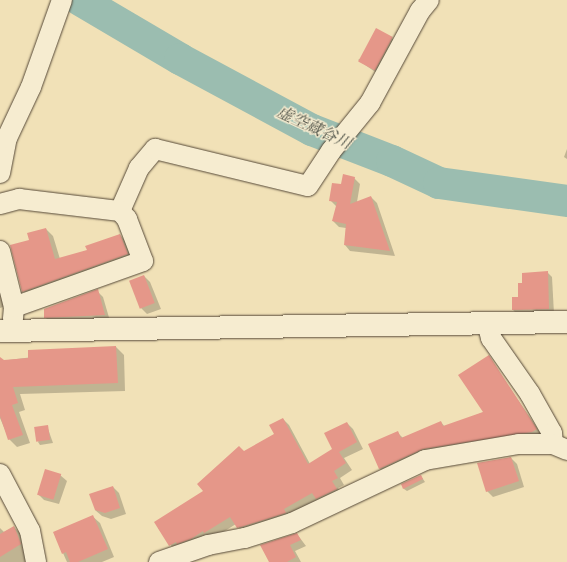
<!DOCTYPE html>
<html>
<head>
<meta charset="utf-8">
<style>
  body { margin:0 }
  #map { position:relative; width:567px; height:562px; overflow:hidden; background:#f1e1b7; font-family:"EB Garamond","Noto Serif JP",serif }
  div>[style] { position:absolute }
  .shadow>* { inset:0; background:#0003 }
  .river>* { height:32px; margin:-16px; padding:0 16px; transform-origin:16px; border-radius:16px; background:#9bbdb0 }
  .building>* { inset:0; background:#e59789; transform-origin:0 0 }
  .roads { filter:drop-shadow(0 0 1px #564938) drop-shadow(0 0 1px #564938) }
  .minor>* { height:20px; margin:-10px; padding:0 10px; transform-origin:10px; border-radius:10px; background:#f6ecd0 }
  .tertiary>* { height:22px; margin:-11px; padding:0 11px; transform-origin:11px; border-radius:11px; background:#f6ecd0 }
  span { translate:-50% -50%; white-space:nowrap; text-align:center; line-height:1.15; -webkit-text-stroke:3px #f6ecd0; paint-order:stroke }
  .water-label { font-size:16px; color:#4c5046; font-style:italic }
</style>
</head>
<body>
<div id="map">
  <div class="shadow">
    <i style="clip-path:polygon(392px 38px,398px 44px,381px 76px,358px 60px)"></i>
    <i style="clip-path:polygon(567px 149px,567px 159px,564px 157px)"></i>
    <i style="clip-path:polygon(354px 178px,360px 184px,357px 202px,371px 197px,377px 203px,395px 256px,350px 251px,345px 245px,346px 228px,339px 227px,333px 221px,337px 207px,330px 200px,342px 186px)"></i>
    <i style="clip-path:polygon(46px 229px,53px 236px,60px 259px,88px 251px,120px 235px,127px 242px,135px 262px,30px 299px,23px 291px,30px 240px)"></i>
    <i style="clip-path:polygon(547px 272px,552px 277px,554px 314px,518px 315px,513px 310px,519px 298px)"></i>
    <i style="clip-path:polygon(144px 276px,150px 282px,161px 309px,147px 314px,141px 308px)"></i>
    <i style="clip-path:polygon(0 283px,6px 306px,0 308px)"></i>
    <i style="clip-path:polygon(97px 291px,103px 297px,110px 321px,51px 323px,45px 317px)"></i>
    <i style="clip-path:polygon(116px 347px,124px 355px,125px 391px,20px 394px,25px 410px,19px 412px,30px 443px,17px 447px,9px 439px,0 418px,0 361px)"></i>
    <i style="clip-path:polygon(488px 356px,542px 435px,386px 474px,380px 469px,398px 433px,403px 438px,441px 422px,445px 427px,484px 412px)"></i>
    <i style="clip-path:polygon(283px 419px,289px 425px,310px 464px,334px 449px,347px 423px,353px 429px,363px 449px,344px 458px,352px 470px,340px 478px,344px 485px,338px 488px,342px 496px,244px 534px,236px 524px,212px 539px,176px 552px,158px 528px,205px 491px,244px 452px,275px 434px)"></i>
    <i style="clip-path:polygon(47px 426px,53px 443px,40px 445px,38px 442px)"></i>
    <i style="clip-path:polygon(511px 458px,517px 464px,524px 487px,493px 497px,487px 491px)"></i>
    <i style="clip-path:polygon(60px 475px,67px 481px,59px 504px,44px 500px,38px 494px)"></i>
    <i style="clip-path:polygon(421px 476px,425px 482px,407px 491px,404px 489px,402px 485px)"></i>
    <i style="clip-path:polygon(113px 487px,119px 493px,126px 514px,111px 519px,102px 516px,95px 510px)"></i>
    <i style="clip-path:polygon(92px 516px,100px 523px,114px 557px,102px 562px,67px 562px,54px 533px)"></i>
    <i style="clip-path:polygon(14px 527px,21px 534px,31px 562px,0 562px,0 528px,4px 532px)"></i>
    <i style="clip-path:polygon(297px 534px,306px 546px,295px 551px,301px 562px,270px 562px)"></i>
  </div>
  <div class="river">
    <i style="left:80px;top:0;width:116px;rotate:30.5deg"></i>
    <i style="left:180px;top:59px;width:150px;rotate:28.3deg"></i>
    <i style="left:312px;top:130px;width:86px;rotate:21.2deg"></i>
    <i style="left:392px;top:161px;width:52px;rotate:25.1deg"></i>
    <i style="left:439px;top:183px;width:129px;rotate:8deg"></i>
  </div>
  <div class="building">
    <i style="left:376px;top:28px;width:19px;height:38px;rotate:28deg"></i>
    <i style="clip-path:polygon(343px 174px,355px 177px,350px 204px,371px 196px,390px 251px,344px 245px,346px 224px,332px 221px,337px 202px,329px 201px,332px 183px,341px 184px)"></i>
    <i style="clip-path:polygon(46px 228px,55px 259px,87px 250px,85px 246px,120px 234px,128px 254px,22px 292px,10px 245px,29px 240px,27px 233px)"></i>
    <i style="clip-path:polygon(548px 271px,549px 309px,512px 310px,512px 297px,518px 297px,518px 283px,522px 283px,522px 273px)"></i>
    <i style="left:144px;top:275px;width:30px;height:16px;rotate:69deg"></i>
    <i style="clip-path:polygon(98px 289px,105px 315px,44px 318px,44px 309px)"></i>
    <i style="clip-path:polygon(116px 346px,118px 383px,13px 387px,18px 403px,12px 405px,23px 435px,8px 440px,0 416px,0 357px,4px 360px,28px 358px,28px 350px)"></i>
    <i style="clip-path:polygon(489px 355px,537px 429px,532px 432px,423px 449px,379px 469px,368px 444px,398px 431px,401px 438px,441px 421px,443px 426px,483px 412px,458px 375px)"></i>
    <i style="clip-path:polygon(283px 418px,308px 464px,332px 449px,324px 433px,347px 422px,357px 442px,339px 452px,346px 463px,334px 471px,338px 478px,332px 481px,337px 489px,316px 499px,312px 493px,284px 509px,286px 513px,241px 527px,237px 528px,230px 517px,204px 533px,203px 531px,191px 539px,177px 544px,176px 542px,169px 546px,154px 522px,203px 491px,197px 484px,239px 446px,244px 451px,274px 434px,269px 425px)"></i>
    <i style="left:48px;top:425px;width:15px;height:14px;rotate:82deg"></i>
    <i style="clip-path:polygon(511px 457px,519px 481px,486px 492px,477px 463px)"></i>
    <i style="left:45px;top:469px;width:17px;height:27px;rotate:17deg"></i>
    <i style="clip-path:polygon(421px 475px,423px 479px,403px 489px,401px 484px)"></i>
    <i style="clip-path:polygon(113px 486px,120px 508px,105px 513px,95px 510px,89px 494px)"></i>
    <i style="clip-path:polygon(93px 515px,108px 549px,78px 562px,70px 562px,66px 552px,62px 554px,53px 532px)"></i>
    <i style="clip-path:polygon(14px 526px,21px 544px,0 557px,0 534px)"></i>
    <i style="clip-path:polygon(297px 533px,301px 540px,290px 545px,296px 557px,287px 562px,269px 562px,260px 545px)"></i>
  </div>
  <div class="roads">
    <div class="minor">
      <i style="left:0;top:173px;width:36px;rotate:-79deg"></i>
      <i style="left:7px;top:138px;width:56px;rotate:-64.8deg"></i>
      <i style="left:31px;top:87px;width:92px;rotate:-70.4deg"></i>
      <i style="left:0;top:204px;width:20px;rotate:-15deg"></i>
      <i style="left:19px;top:199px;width:102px;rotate:6.8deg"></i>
      <i style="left:120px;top:211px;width:47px;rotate:-66.2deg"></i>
      <i style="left:139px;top:168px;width:25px;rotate:-50deg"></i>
      <i style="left:155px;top:149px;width:157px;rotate:13.6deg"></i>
      <i style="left:308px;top:186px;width:42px;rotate:-56.7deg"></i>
      <i style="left:331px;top:151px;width:62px;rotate:-50.9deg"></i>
      <i style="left:370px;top:103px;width:105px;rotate:-61.5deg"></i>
      <i style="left:420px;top:11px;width:14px;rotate:-51deg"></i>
      <i style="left:0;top:251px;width:58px;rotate:76deg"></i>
      <i style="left:14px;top:307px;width:12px;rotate:95deg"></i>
      <i style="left:14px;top:307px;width:137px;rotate:-19.6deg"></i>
      <i style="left:143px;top:261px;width:45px;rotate:-110.9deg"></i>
      <i style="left:127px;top:219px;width:11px;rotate:-131deg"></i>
      <i style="left:487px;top:323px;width:16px;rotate:75deg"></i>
      <i style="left:491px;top:338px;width:68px;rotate:55.1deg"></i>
      <i style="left:530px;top:394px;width:45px;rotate:60.6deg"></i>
      <i style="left:552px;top:433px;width:11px;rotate:85deg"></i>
      <i style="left:0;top:474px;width:64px;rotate:62.2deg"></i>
      <i style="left:30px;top:531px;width:32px;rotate:79deg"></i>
      <i style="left:159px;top:562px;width:52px;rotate:-19.1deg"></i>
      <i style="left:208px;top:545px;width:38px;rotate:-11deg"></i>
      <i style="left:245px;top:538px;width:49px;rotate:-17.7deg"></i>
      <i style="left:292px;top:523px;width:147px;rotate:-25.3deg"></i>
      <i style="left:425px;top:460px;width:95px;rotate:-9.7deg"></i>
      <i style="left:519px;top:444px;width:34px"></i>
      <i style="left:553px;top:444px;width:15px;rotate:23deg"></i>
    </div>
    <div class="tertiary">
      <i style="left:0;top:331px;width:567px;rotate:-0.91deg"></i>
    </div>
  </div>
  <div class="water-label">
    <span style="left:314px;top:128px;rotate:25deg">虚空蔵谷川</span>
  </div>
</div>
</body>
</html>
